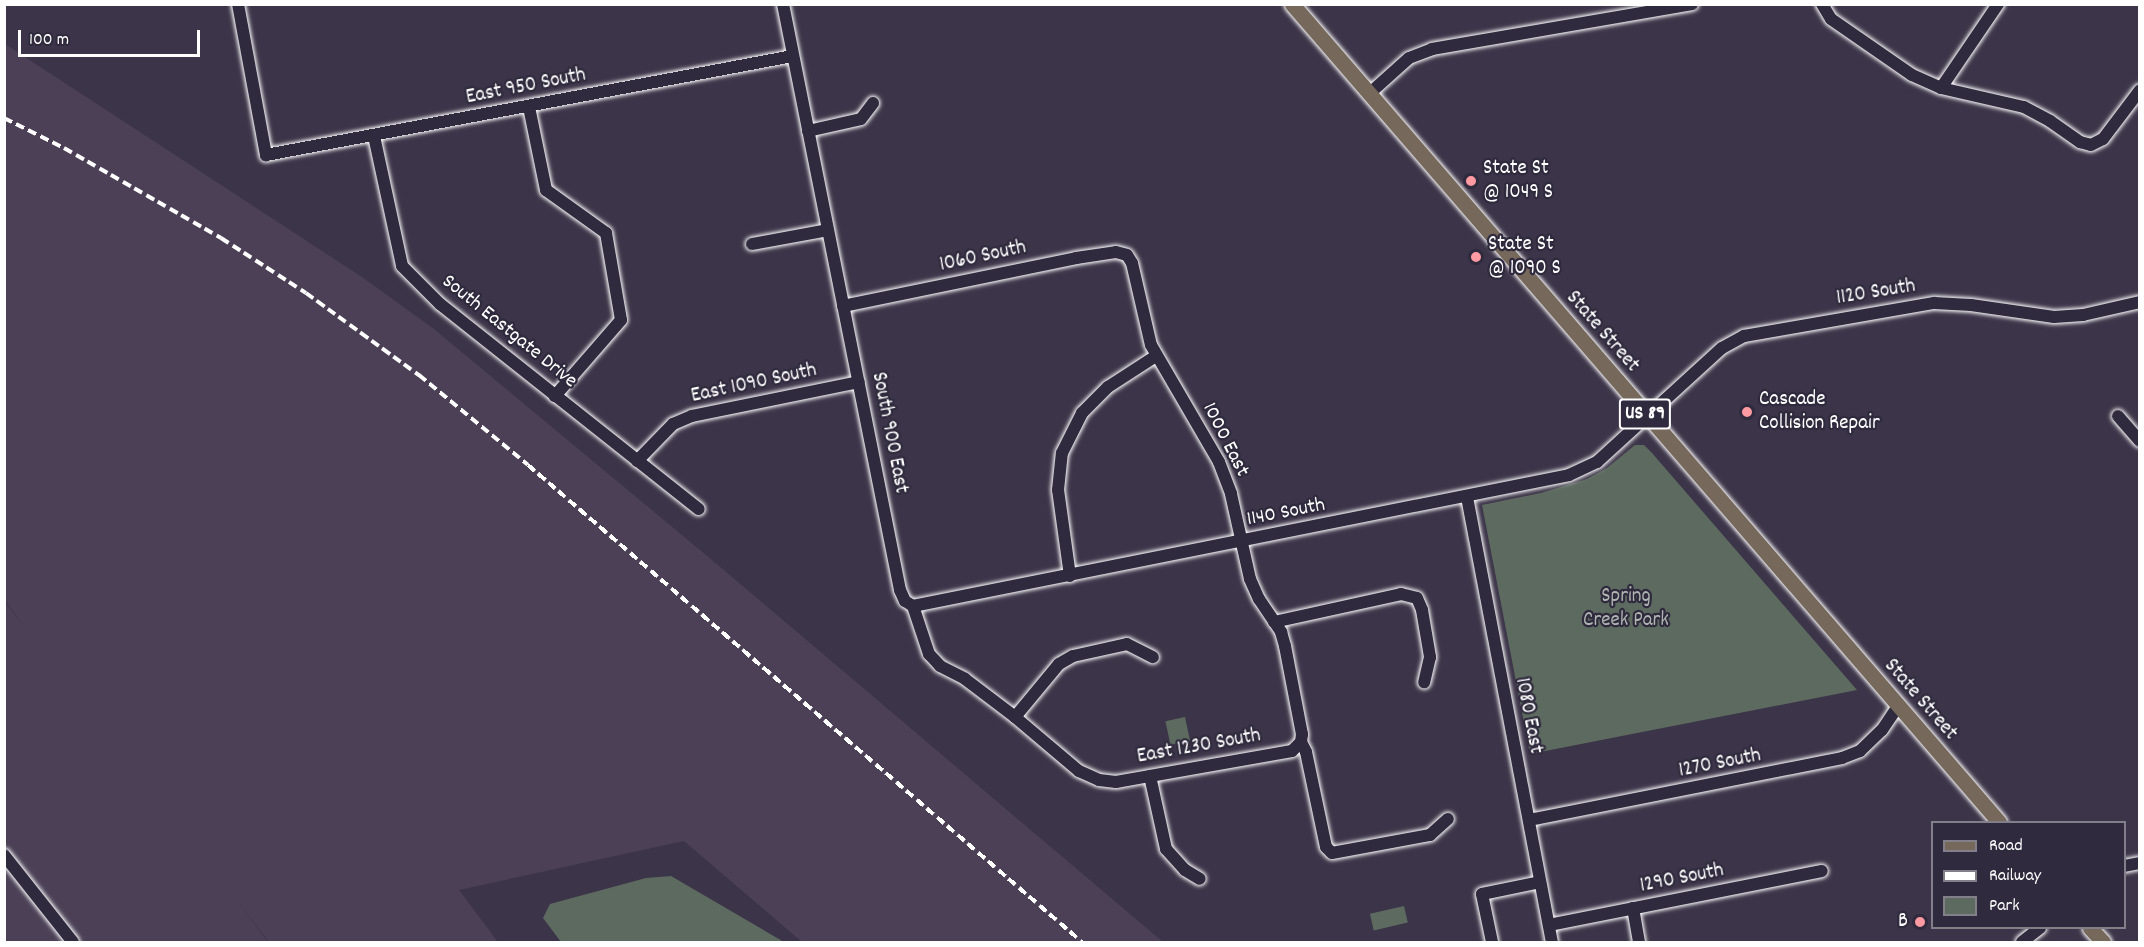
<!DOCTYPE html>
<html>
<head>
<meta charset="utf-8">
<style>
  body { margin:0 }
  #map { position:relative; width:2144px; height:947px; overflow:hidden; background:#3c3448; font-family:Dekko,sans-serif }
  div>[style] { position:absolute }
  .built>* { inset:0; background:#4b4056 }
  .green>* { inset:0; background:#5d6a60; transform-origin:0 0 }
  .roads { filter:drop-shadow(0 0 2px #fff) drop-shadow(0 0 2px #fff) }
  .minor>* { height:12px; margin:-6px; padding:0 6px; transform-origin:6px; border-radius:6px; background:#2f2a3d }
  .major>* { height:15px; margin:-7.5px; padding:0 7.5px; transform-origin:7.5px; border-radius:7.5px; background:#76695c }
  .rail>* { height:4px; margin-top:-2px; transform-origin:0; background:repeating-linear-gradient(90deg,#fff 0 9px,transparent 0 13.5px) }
  .dots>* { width:16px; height:16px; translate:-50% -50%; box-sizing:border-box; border:3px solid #2f2a3d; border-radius:50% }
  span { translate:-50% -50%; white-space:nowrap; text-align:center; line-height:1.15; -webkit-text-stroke:4.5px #2f2a3d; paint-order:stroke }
  .shield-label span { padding:2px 4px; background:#2f2a3d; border:2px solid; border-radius:4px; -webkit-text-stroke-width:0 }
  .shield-label { font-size:20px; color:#fff; font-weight:700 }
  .street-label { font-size:21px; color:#fff }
  .poi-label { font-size:21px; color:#fff }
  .left { translate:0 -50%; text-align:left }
  .right { translate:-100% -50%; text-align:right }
  .park-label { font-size:21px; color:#aeb4b0 }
  .frame { position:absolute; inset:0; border:6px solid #fff; pointer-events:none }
  .legend { position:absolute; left:1931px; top:821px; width:195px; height:108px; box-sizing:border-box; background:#2f2a3d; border:2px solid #827f8b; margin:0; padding:8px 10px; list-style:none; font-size:18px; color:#fff }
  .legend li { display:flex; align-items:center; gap:12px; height:30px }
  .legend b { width:30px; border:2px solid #827f8b }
  .scale { position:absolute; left:18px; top:30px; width:182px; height:27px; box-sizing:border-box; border:3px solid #fff; border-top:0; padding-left:8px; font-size:18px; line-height:21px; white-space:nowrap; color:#fff; -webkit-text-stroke:4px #2f2a3d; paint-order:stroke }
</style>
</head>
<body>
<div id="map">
  <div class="built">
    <i style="clip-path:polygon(5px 44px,362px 277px,434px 329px,712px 560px,1163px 942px,802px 942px,684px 841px,459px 890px,498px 942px,269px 942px,235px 899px,268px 942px,5px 942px,4px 601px,24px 626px,4px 599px)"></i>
  </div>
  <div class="green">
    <i style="clip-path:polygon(1635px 445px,1644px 445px,1652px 453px,1857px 690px,1530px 754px,1482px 505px,1541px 493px,1587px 479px,1607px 468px)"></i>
    <i style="left:1185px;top:717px;width:24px;height:20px;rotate:78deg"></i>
    <i style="clip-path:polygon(671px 876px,784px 942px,561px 942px,543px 918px,550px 904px,646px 878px)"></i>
    <i style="left:1404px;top:906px;width:17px;height:35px;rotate:77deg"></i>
  </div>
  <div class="roads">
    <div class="minor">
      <i style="left:238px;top:4px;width:154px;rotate:79.5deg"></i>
      <i style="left:266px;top:155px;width:536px;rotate:-10.64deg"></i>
      <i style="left:783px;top:4px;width:598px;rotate:78.71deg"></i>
      <i style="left:900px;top:590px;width:12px;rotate:66deg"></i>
      <i style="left:905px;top:601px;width:9px;rotate:32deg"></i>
      <i style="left:913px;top:606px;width:51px;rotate:71.6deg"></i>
      <i style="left:929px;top:654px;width:16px;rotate:47deg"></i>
      <i style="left:940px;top:666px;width:28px;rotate:27deg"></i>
      <i style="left:965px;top:679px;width:63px;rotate:37.2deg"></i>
      <i style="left:1015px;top:717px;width:84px;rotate:40.2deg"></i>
      <i style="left:1079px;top:771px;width:22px;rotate:24deg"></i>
      <i style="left:1099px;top:780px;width:17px;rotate:7deg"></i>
      <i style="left:1116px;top:782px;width:35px;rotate:-10deg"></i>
      <i style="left:1150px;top:776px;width:144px;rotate:-10deg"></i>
      <i style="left:1292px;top:751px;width:13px;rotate:-45deg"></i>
      <i style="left:1822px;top:4px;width:17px;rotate:59deg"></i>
      <i style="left:1831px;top:19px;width:98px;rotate:34.7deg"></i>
      <i style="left:1912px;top:75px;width:32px;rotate:24deg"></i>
      <i style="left:1941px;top:88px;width:85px;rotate:12.9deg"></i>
      <i style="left:2024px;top:107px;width:30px;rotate:28deg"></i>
      <i style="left:2050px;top:121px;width:37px;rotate:35deg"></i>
      <i style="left:2080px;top:142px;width:11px;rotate:15deg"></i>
      <i style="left:2091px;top:145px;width:13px;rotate:-27deg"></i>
      <i style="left:2103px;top:139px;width:61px;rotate:-52.9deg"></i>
      <i style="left:1941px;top:88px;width:102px;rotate:-55.8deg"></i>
      <i style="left:1370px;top:93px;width:52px;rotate:-41.9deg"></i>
      <i style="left:1409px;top:58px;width:25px;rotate:-21deg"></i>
      <i style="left:1432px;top:49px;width:264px;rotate:-9.8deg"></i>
      <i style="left:529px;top:107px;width:85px;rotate:78.4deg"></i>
      <i style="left:546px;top:190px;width:74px;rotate:35.6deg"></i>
      <i style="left:606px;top:233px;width:88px;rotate:80.2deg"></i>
      <i style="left:621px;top:320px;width:101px;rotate:131deg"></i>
      <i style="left:808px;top:131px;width:54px;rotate:-12.8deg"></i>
      <i style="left:861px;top:119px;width:20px;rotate:-53deg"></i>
      <i style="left:374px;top:136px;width:133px;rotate:77.8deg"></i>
      <i style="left:402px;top:266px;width:54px;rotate:45deg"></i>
      <i style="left:440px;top:304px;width:330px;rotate:38.4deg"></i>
      <i style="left:752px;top:244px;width:77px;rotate:-10.4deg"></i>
      <i style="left:843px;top:306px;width:238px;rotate:-11.6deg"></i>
      <i style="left:1076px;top:258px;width:40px;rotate:-8.5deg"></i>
      <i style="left:1116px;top:252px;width:11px;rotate:15deg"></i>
      <i style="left:1127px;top:255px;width:9px;rotate:58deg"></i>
      <i style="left:1132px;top:263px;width:84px;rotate:77deg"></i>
      <i style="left:1151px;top:345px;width:135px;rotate:59.8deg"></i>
      <i style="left:1219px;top:462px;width:34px;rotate:69deg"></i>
      <i style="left:1231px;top:494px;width:87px;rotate:77.4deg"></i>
      <i style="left:1250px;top:579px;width:22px;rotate:66deg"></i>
      <i style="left:1259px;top:599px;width:40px;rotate:56deg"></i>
      <i style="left:1281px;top:632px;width:15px;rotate:74deg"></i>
      <i style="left:1285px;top:646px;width:90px;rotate:79.1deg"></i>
      <i style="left:1302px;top:734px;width:8px;rotate:97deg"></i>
      <i style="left:1301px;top:742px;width:11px;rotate:63deg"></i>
      <i style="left:1306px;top:752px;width:97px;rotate:78.1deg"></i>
      <i style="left:1326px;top:847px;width:8px;rotate:45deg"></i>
      <i style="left:1332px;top:853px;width:100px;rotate:-10.4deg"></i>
      <i style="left:1430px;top:835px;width:24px;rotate:-42deg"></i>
      <i style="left:2118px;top:416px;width:33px;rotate:49deg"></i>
      <i style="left:637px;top:461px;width:52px;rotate:-45.8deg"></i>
      <i style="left:673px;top:424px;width:21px;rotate:-23deg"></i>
      <i style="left:692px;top:416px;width:170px;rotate:-11.5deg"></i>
      <i style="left:1467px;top:497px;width:453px;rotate:79.2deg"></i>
      <i style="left:1070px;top:576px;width:87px;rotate:-97.9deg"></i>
      <i style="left:1058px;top:490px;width:37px;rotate:-84deg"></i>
      <i style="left:1062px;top:453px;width:45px;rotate:-63.4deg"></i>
      <i style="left:1082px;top:413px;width:37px;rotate:-45deg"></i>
      <i style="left:1108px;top:387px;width:57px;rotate:-32.9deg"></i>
      <i style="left:913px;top:606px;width:669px;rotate:-11.29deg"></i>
      <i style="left:1569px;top:475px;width:31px;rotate:-25deg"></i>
      <i style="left:1597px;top:462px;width:169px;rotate:-42.4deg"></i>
      <i style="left:1722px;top:348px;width:25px;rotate:-29deg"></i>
      <i style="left:1744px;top:336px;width:193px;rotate:-9.9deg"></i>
      <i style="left:1934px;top:303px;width:37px;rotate:3deg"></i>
      <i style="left:1971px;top:305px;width:84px;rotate:8.2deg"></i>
      <i style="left:2054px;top:317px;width:29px;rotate:-4deg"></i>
      <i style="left:2083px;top:315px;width:58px;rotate:-12.8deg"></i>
      <i style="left:1274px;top:622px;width:130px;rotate:-12.4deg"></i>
      <i style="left:1401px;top:594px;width:16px;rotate:14deg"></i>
      <i style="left:1417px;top:598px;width:13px;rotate:67deg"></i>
      <i style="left:1422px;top:610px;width:48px;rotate:80.3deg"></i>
      <i style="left:1430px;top:657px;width:26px;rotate:103deg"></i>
      <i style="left:1015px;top:717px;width:69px;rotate:-50.3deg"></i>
      <i style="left:1059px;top:664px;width:16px;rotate:-30deg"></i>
      <i style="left:1073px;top:656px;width:55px;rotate:-12.5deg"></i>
      <i style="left:1127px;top:644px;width:29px;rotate:27deg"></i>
      <i style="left:1150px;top:776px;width:75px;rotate:77.6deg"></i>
      <i style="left:1166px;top:849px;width:28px;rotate:48deg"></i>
      <i style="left:1185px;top:870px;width:17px;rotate:31deg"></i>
      <i style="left:1529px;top:820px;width:319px;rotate:-11.2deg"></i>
      <i style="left:1842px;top:758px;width:19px;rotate:-21deg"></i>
      <i style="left:1860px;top:751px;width:30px;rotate:-44deg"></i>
      <i style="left:1882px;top:730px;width:29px;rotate:-56deg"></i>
      <i style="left:4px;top:855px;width:111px;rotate:51.6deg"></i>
      <i style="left:2124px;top:866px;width:16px;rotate:-11deg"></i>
      <i style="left:1633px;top:908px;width:35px;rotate:80deg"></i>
      <i style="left:1549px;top:925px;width:278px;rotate:-11.2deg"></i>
      <i style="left:1492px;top:942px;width:49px;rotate:-101.8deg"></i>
      <i style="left:1482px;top:894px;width:59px;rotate:-11.7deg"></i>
      <i style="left:2022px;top:942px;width:23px;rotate:-38deg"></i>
    </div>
    <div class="major">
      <i style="left:1292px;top:4px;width:1081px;rotate:49.16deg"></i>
      <i style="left:2090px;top:928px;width:19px;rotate:47deg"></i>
    </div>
  </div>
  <div class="rail">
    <i style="left:4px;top:118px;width:67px;rotate:26.6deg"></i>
    <i style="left:64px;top:148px;width:181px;rotate:29.8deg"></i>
    <i style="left:221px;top:238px;width:101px;rotate:32.9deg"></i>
    <i style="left:306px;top:293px;width:140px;rotate:36deg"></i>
    <i style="left:419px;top:375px;width:141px;rotate:39.5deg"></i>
    <i style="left:528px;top:465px;width:731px;rotate:40.73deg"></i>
  </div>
  <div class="dots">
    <i style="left:1471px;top:181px;background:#ff9aa2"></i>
    <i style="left:1476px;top:257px;background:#ff9aa2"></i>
    <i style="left:1747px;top:412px;background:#ff9aa2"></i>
    <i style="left:1920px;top:922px;background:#ff9aa2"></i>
  </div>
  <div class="shield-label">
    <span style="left:1645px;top:414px">US 89</span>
  </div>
  <div class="street-label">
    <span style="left:526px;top:87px;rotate:-11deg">East 950 South</span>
    <span style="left:983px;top:257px;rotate:-12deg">1060 South</span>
    <span style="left:1876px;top:293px;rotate:-9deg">1120 South</span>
    <span style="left:509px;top:332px;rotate:39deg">South Eastgate Drive</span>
    <span style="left:1602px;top:332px;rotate:49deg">State Street</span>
    <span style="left:754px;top:384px;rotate:-12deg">East 1090 South</span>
    <span style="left:889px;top:433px;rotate:79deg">South 900 East</span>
    <span style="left:1225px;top:440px;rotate:63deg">1000 East</span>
    <span style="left:1286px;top:513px;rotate:-11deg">1140 South</span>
    <span style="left:1920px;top:700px;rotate:49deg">State Street</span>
    <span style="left:1528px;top:716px;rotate:79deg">1080 East</span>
    <span style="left:1199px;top:747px;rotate:-10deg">East 1230 South</span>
    <span style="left:1720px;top:764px;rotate:-11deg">1270 South</span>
    <span style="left:1682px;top:879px;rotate:-11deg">1290 South</span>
  </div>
  <div class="poi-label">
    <span class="left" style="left:1483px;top:181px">State St<br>@ 1049 S</span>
    <span class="left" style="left:1488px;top:257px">State St<br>@ 1090 S</span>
    <span class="left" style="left:1759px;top:412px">Cascade<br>Collision Repair</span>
    <span class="right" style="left:1908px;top:922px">B</span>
  </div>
  <div class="park-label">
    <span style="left:1626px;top:609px">Spring<br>Creek Park</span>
  </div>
  <div class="frame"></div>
  <ul class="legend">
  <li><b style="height:8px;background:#76695c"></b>Road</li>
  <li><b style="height:8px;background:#fff"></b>Railway</li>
  <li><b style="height:16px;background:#5d6a60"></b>Park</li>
  </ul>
  <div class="scale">100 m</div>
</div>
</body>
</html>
